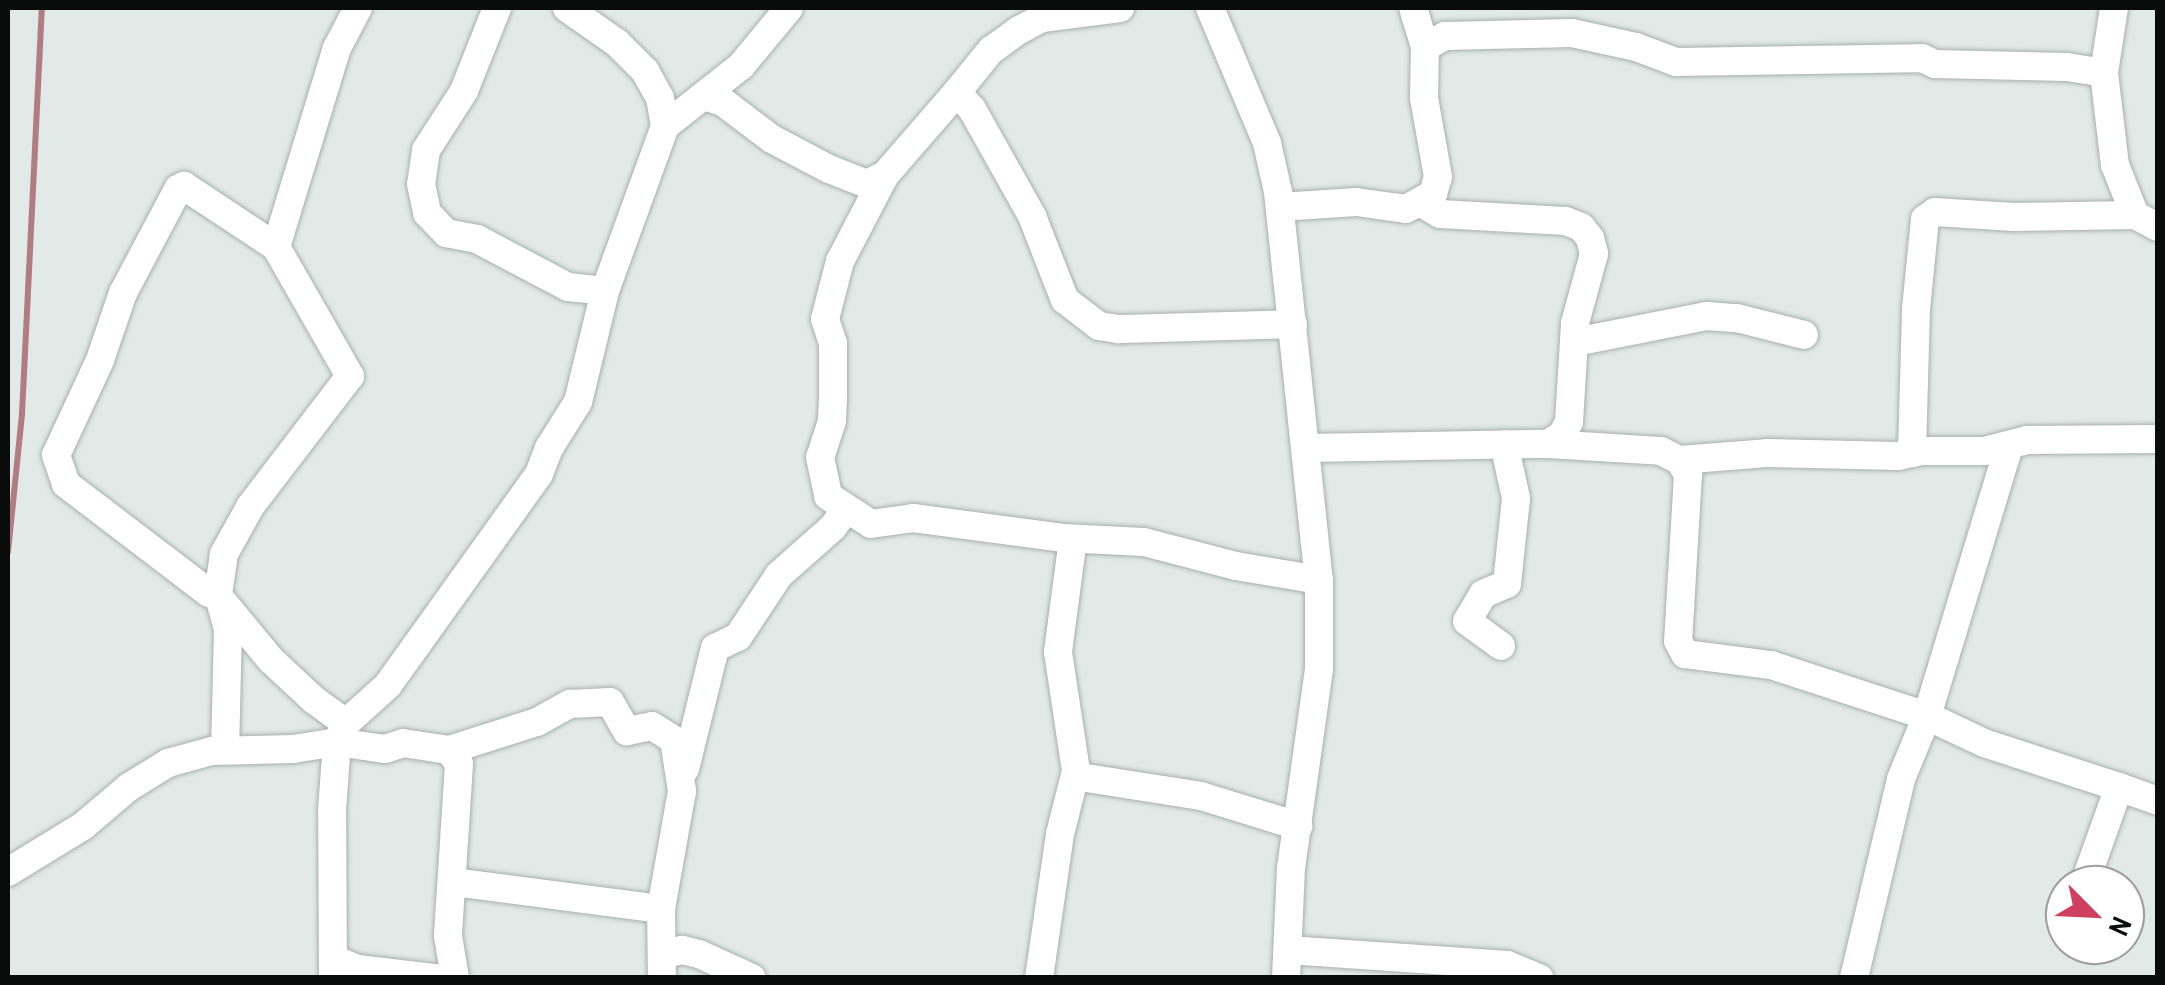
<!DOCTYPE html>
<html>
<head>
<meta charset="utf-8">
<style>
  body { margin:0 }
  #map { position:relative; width:2165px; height:985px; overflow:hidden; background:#e1eae7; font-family:"Archivo Narrow",sans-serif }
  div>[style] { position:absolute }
  .stream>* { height:6px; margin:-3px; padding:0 3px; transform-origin:3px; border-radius:3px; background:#b27c83 }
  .roads { filter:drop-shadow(0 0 2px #a7b0ad) drop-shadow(0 0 2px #a7b0ad) }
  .minor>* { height:28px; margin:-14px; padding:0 14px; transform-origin:14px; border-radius:14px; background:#fff }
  span { translate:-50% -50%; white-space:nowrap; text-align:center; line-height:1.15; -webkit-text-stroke:8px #fff; paint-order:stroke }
  .frame { position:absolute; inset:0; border:10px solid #090c0b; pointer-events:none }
  .north { position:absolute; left:2045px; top:865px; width:100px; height:100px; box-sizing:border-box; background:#fff; border:2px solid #9d9e9d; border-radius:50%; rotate:114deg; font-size:28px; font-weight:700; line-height:40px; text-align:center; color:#090c0b }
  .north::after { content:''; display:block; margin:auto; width:35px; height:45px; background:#cf3f60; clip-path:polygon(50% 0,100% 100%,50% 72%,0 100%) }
</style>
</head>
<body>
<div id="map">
  <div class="stream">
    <i style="left:8px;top:552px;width:139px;rotate:-84.2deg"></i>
    <i style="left:22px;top:414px;width:406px;rotate:-87.2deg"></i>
  </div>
  <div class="roads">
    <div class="minor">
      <i style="left:497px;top:8px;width:89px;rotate:111.7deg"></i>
      <i style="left:464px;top:91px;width:70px;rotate:122.8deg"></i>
      <i style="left:426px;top:150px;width:34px;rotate:98deg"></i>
      <i style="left:421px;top:184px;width:30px;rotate:78deg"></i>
      <i style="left:427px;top:213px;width:28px;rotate:46deg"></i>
      <i style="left:446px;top:233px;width:32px;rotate:11deg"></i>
      <i style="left:477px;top:239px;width:103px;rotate:27.8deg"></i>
      <i style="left:568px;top:287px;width:37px;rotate:6deg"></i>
      <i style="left:1120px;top:8px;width:79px;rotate:172.7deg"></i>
      <i style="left:1042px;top:18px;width:26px;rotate:152deg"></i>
      <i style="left:1019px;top:30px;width:34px;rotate:144deg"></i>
      <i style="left:991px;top:50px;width:54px;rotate:129deg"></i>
      <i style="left:957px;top:92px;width:23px;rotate:49deg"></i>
      <i style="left:972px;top:109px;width:123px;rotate:60.7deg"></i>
      <i style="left:1032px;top:216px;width:90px;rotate:68.6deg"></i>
      <i style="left:1065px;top:300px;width:43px;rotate:37.4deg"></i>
      <i style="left:1099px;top:326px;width:20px;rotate:9deg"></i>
      <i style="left:1119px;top:329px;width:174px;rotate:-1.6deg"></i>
      <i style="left:1210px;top:8px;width:147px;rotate:67.1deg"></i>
      <i style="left:1267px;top:143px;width:50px;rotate:77.3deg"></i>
      <i style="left:1278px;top:192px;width:390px;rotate:84deg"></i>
      <i style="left:1319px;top:580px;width:89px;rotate:90deg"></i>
      <i style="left:1319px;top:669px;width:201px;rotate:98deg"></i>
      <i style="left:1291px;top:868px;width:110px;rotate:92.6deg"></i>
      <i style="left:1425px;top:47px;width:23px;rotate:-29deg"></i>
      <i style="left:1445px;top:36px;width:127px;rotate:-1.4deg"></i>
      <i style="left:1572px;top:33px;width:66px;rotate:12.3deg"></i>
      <i style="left:1636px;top:47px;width:43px;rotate:20.6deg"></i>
      <i style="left:1676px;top:62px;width:246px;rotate:-0.9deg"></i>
      <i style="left:1922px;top:58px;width:14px;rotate:25deg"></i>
      <i style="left:1935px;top:64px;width:132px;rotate:1.3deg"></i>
      <i style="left:2067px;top:67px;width:37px;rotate:9deg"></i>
      <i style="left:2104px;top:73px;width:93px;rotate:83.2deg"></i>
      <i style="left:2115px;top:165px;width:54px;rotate:68.2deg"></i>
      <i style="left:2135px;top:215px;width:26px;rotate:28deg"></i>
      <i style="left:2104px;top:73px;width:66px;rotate:-81.3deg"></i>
      <i style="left:957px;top:92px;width:110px;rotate:130.9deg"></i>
      <i style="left:885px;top:175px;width:97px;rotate:117.6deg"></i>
      <i style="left:840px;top:261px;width:60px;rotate:104.5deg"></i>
      <i style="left:825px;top:319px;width:25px;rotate:72deg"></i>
      <i style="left:833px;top:343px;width:56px;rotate:90deg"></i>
      <i style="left:833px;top:399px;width:22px;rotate:93deg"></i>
      <i style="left:832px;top:421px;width:38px;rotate:108deg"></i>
      <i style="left:820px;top:457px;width:40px;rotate:78deg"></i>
      <i style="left:828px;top:496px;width:51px;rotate:33.1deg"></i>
      <i style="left:871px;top:524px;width:42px;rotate:-8.1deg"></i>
      <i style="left:913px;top:518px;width:151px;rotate:7.6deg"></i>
      <i style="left:1063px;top:538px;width:81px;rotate:2.8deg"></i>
      <i style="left:1144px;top:542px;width:95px;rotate:14.6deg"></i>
      <i style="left:1236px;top:566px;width:84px;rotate:9.6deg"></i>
      <i style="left:704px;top:96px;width:20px;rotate:18deg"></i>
      <i style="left:723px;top:102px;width:61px;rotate:37.1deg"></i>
      <i style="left:772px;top:139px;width:64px;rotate:27.8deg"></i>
      <i style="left:829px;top:169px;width:41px;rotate:21.5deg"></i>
      <i style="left:867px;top:184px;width:20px;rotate:-27deg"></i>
      <i style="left:665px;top:126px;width:97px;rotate:-38.3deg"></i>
      <i style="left:741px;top:66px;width:75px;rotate:-50.4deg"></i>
      <i style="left:1280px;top:207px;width:76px;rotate:-3.8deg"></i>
      <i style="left:1356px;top:202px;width:50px;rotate:8deg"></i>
      <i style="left:1406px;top:209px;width:31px;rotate:-29deg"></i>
      <i style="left:1433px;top:194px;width:18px;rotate:-74deg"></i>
      <i style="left:1438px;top:177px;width:80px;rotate:-100deg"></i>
      <i style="left:1424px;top:98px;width:51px;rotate:-88.9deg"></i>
      <i style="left:1425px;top:47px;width:41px;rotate:-107.1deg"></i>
      <i style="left:276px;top:247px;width:208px;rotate:-73deg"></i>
      <i style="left:337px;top:48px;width:45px;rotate:-62.3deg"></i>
      <i style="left:1575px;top:342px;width:134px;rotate:-11.2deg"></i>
      <i style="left:1706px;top:316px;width:31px;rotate:4deg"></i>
      <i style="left:1737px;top:318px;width:69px;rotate:14.2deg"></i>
      <i style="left:1548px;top:444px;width:113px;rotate:3.5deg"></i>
      <i style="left:1661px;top:451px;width:20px;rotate:27deg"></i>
      <i style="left:1679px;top:460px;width:17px;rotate:57deg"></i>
      <i style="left:1688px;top:474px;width:167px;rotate:93.4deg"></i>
      <i style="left:1678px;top:641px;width:15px;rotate:62deg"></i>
      <i style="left:1685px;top:654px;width:87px;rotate:7.3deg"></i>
      <i style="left:1771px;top:665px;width:164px;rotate:18.1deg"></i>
      <i style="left:1927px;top:716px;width:63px;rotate:25.3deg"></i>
      <i style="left:1984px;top:743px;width:142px;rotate:18.1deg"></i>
      <i style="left:2119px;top:787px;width:104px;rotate:109.7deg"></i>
      <i style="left:1308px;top:448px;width:240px;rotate:-1deg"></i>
      <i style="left:1548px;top:444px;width:17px;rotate:-33deg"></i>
      <i style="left:1562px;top:435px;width:15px;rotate:-62deg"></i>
      <i style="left:1569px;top:422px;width:99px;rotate:-86.5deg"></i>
      <i style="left:1575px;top:323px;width:72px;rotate:-74.6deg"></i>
      <i style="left:1594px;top:254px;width:16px;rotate:-104deg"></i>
      <i style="left:1590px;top:238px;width:14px;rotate:-129deg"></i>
      <i style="left:1581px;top:227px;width:17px;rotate:-159deg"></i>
      <i style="left:1565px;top:221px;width:125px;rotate:-176.8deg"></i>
      <i style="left:1440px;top:214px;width:21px;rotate:-149deg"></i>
      <i style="left:1912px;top:453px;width:144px;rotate:-88.4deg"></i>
      <i style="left:1916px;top:309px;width:90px;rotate:-84.3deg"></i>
      <i style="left:1925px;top:219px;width:12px;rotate:-35deg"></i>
      <i style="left:1935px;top:212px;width:79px;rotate:3.6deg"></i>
      <i style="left:2014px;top:217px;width:121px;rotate:-0.9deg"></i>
      <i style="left:1679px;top:460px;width:88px;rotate:-4.5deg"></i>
      <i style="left:1767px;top:453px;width:131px;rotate:1.3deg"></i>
      <i style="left:1898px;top:456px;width:24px;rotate:-12deg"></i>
      <i style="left:1921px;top:451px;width:63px"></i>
      <i style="left:1984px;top:451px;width:44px;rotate:-14.3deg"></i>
      <i style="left:2027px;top:440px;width:127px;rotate:-0.5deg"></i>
      <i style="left:1073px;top:539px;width:114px;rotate:97.6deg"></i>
      <i style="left:1058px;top:652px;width:120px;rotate:81.4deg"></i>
      <i style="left:1076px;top:771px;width:7px;rotate:56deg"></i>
      <i style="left:1080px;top:777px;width:122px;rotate:8.9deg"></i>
      <i style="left:1201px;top:796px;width:102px;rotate:17.2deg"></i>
      <i style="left:218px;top:594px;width:9px;rotate:-174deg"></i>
      <i style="left:209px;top:593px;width:180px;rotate:-142.7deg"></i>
      <i style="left:66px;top:484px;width:31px;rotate:-109deg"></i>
      <i style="left:56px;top:455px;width:105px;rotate:-65.1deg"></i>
      <i style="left:100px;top:360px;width:71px;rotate:-71.1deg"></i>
      <i style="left:123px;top:293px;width:118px;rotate:-62.1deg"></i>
      <i style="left:178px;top:189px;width:7px;rotate:-27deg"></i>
      <i style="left:184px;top:186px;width:110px;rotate:33.5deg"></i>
      <i style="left:276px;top:247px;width:149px;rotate:60.2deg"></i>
      <i style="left:350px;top:376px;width:165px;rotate:127.4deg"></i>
      <i style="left:250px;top:507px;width:54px;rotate:119deg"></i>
      <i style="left:224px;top:554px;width:40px;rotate:98.5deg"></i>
      <i style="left:218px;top:594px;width:36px;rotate:74deg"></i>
      <i style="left:228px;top:629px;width:121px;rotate:91.4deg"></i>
      <i style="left:223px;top:602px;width:75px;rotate:50.4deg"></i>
      <i style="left:271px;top:660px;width:59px;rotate:42.9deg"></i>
      <i style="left:314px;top:700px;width:39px;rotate:36deg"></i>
      <i style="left:1501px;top:646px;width:42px;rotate:-143.7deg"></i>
      <i style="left:1467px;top:621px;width:31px;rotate:-59deg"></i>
      <i style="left:1483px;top:594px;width:26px;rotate:-23deg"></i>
      <i style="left:1507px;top:584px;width:86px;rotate:-84deg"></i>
      <i style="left:1516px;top:498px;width:55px;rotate:-102.5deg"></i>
      <i style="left:449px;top:750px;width:92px;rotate:-17.7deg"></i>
      <i style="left:537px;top:722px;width:38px;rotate:-29deg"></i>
      <i style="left:570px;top:704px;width:40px;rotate:-2.9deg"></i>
      <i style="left:610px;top:702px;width:34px;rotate:60deg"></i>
      <i style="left:627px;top:731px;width:25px;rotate:-11deg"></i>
      <i style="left:652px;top:726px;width:26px;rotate:32deg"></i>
      <i style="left:674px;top:740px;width:52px;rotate:81.1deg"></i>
      <i style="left:682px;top:791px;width:120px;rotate:100.1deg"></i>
      <i style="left:661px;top:909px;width:69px;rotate:89.2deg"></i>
      <i style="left:685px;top:769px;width:125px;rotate:-76.1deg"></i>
      <i style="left:715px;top:648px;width:25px;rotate:-26deg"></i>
      <i style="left:738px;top:637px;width:74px;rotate:-56.5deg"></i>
      <i style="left:779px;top:575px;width:72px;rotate:-41.6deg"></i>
      <i style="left:833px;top:527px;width:22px;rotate:-54deg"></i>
      <i style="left:2119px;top:787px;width:41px;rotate:19.7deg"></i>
      <i style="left:8px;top:872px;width:88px;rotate:-31.5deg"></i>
      <i style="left:83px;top:826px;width:60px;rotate:-40.3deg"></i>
      <i style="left:129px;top:787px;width:46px;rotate:-31.6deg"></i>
      <i style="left:168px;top:763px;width:46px;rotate:-15.3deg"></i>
      <i style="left:212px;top:751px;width:81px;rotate:-1.4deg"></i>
      <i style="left:293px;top:749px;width:45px;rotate:-9deg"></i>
      <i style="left:337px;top:742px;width:49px;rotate:8.3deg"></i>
      <i style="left:385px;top:749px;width:19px;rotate:-18deg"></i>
      <i style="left:403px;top:743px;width:47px;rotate:8.7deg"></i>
      <i style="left:449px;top:750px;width:17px;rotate:54deg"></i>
      <i style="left:459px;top:764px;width:172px;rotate:93.7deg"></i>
      <i style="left:448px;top:936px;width:43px;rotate:80.5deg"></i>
      <i style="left:453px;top:882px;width:210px;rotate:7.4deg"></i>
      <i style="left:1288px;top:950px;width:220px;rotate:3.9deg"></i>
      <i style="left:1507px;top:965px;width:35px;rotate:22deg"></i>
      <i style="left:663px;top:955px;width:20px;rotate:-15deg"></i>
      <i style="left:682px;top:950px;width:17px;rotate:13deg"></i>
      <i style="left:699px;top:954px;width:58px;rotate:24.4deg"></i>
      <i style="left:333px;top:959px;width:27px;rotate:22deg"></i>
      <i style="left:358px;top:969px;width:78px;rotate:6.7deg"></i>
      <i style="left:333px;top:978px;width:168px;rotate:-90.3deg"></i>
      <i style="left:332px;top:810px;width:68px;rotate:-85.8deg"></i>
      <i style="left:337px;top:742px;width:21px;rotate:-65deg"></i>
      <i style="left:346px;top:723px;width:57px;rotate:-42.1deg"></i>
      <i style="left:388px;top:685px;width:259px;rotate:-54.4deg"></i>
      <i style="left:539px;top:474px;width:28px;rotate:-69deg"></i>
      <i style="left:549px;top:448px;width:54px;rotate:-57.8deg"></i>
      <i style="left:578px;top:402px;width:114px;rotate:-76.3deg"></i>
      <i style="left:605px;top:291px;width:176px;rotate:-70deg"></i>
      <i style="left:665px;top:126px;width:28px;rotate:-100deg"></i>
      <i style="left:660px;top:98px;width:31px;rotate:-119deg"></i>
      <i style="left:645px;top:71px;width:40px;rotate:-135deg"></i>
      <i style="left:617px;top:43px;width:61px;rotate:-145deg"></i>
      <i style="left:1039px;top:978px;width:146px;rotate:-81.7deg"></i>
      <i style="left:1060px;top:834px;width:65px;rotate:-75.7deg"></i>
      <i style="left:1854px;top:978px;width:204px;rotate:-76.7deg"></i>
      <i style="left:1901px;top:779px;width:68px;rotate:-67.6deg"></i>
      <i style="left:1927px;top:716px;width:282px;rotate:-73.1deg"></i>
    </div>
  </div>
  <div class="frame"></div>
  <div class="north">N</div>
</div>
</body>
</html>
